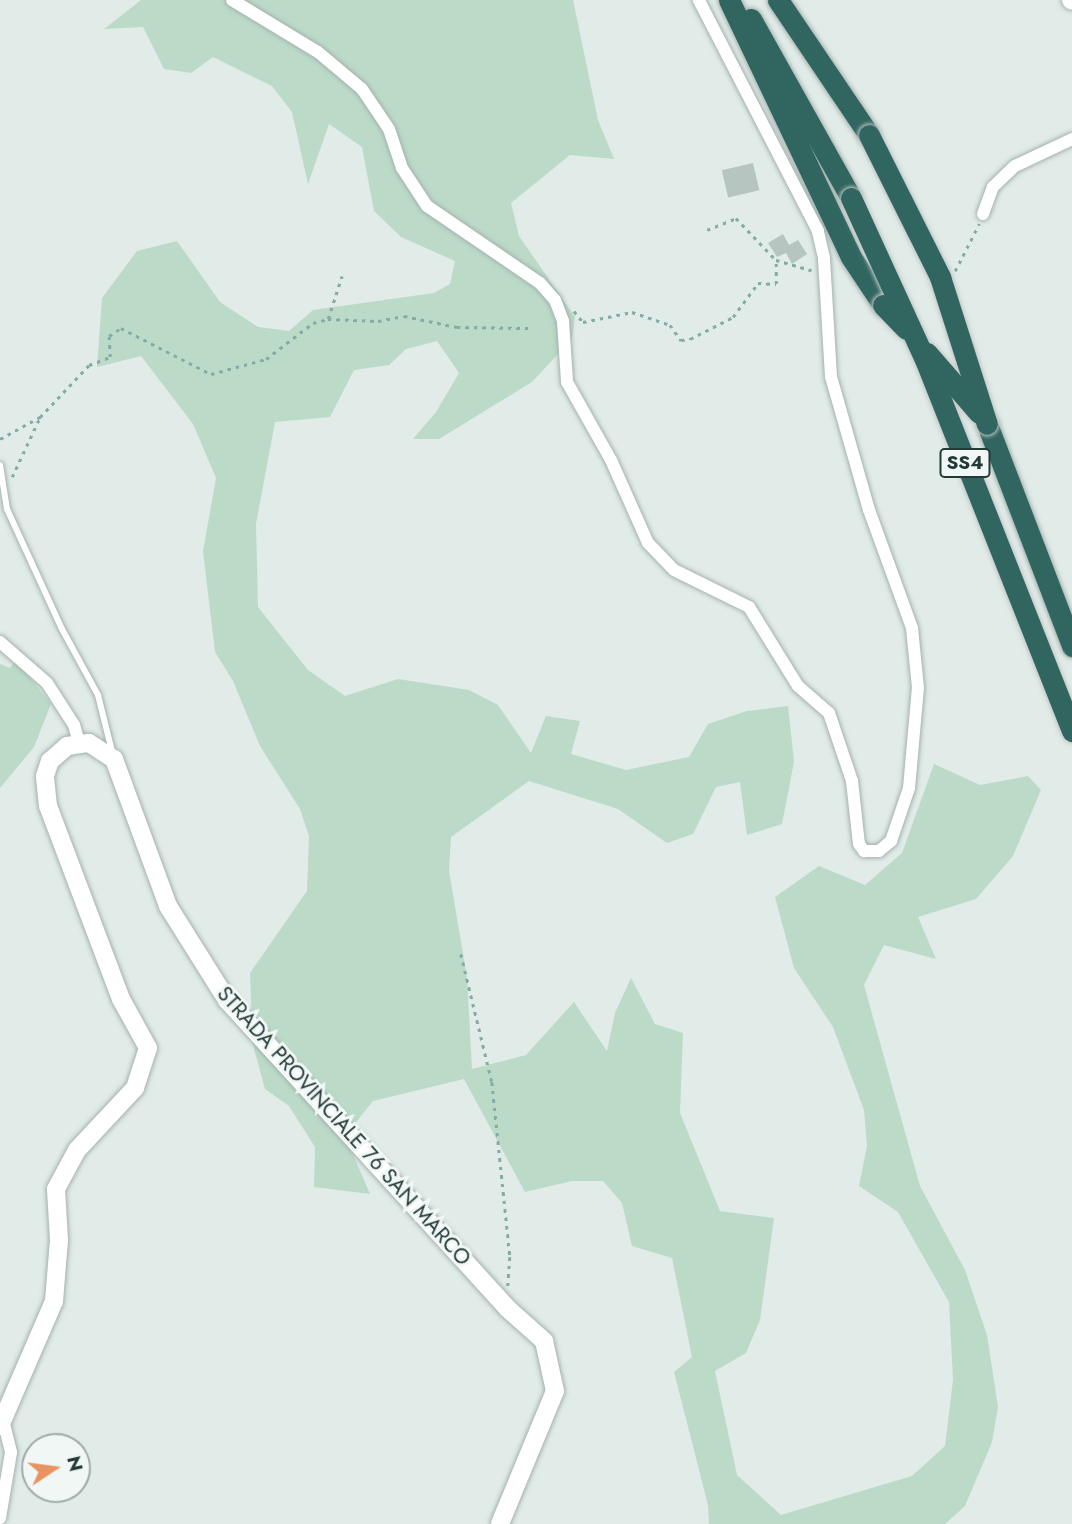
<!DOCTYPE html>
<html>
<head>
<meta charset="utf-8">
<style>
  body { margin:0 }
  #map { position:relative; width:1072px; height:1524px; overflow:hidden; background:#e1ebe8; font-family:Jost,sans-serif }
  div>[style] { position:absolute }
  .green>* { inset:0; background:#bbdbc8 }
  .building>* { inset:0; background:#b7c5c1; transform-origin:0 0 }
  .path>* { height:2.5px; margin-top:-1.25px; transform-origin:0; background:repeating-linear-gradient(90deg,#83aca5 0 3.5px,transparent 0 8.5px) }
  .roads { filter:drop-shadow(0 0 2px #a4b2af) drop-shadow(0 0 2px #a4b2af) }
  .lane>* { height:6px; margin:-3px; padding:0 3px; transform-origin:3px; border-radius:3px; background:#fff }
  .street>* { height:12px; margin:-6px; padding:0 6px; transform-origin:6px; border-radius:6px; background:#fff }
  .secondary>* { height:18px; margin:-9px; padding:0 9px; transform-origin:9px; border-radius:9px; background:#fff }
  .highway>* { height:21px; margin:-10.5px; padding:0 10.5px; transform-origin:10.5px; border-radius:10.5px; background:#306560 }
  .bridges { filter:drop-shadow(0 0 2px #c1c8c7) drop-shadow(0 0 2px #c1c8c7) }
  .highway-bridge>* { height:21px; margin:-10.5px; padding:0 10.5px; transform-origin:10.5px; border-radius:10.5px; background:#306560 }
  span { translate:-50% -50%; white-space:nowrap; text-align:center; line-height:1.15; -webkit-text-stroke:6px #f1f7f5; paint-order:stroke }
  .shield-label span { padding:2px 5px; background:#f1f7f5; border:2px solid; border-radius:5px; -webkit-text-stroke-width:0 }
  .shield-label { font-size:19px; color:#233a37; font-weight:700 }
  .street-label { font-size:21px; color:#233a37 }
  .north { position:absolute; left:21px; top:1433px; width:70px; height:70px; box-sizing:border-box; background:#f1f7f5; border:2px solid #9faba9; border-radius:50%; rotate:77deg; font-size:19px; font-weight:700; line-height:28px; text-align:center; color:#233a37 }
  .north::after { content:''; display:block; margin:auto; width:24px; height:32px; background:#e99361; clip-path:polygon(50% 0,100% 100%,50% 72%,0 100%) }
</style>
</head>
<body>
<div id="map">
  <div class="green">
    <i style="clip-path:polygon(141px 0,573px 0,598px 120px,614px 159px,570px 155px,511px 203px,519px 236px,575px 317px,572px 339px,532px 382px,439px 439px,413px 439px,436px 412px,459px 373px,437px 341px,406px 349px,389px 365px,354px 370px,330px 417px,275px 422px,256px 524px,258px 607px,308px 670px,345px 696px,398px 679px,469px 690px,498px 705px,531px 753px,546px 716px,580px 721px,571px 754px,626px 770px,689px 757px,708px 724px,747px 711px,788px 706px,794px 762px,782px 824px,747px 835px,740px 782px,716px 787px,693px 834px,667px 843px,618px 809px,529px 781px,451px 837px,449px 871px,467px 977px,472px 1069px,526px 1055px,574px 1002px,607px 1051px,615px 1013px,631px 978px,655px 1024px,683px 1033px,680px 1113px,720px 1211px,774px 1218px,760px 1320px,746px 1353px,715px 1371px,737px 1475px,781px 1515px,912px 1476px,945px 1446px,953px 1380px,949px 1302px,898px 1212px,859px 1186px,867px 1146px,864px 1110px,833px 1027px,794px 968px,775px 897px,819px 866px,865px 885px,902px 853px,934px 764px,980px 785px,1028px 776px,1041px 790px,1013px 856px,976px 899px,918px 917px,936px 959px,884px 945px,864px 985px,920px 1186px,965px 1270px,987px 1335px,998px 1407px,992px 1442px,965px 1506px,945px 1524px,709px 1524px,708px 1505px,674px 1372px,692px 1357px,672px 1258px,632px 1246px,622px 1203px,603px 1181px,572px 1181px,525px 1192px,464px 1079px,373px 1101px,345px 1136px,370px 1194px,314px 1187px,315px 1147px,289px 1106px,265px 1089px,253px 1045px,250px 973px,307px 891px,309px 836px,300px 809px,260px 746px,233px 681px,215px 652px,203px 551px,216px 478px,193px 424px,141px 356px,97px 367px,102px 298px,137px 251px,177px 241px,220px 302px,258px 327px,289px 331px,313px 310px,434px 293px,450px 284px,455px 261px,401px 237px,374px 211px,362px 147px,329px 124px,308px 184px,292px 112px,272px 86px,213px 57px,191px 73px,164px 69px,143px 27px,104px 29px)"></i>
    <i style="clip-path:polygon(16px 660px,51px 704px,34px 747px,0 788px,0 664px,10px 668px)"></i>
  </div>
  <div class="building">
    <i style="left:753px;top:163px;width:28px;height:32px;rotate:77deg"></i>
    <i style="clip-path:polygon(783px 234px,789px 245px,798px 240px,807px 254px,792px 264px,786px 253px,777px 257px,768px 243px)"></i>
  </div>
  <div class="path">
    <i style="left:707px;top:230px;width:31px;rotate:-22deg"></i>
    <i style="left:736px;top:218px;width:58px;rotate:46.4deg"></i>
    <i style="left:776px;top:260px;width:37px;rotate:16deg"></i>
    <i style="left:955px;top:271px;width:53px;rotate:-62.9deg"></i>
    <i style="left:574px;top:311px;width:14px;rotate:51deg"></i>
    <i style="left:583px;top:322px;width:50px;rotate:-11.5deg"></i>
    <i style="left:632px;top:312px;width:40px;rotate:18.9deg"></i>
    <i style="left:670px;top:325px;width:19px;rotate:54deg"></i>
    <i style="left:681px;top:340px;width:9px;rotate:-6deg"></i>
    <i style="left:690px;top:339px;width:48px;rotate:-27.1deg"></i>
    <i style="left:733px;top:317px;width:42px;rotate:-53.7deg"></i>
    <i style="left:758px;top:283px;width:18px;rotate:3deg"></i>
    <i style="left:776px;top:284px;width:24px;rotate:-90deg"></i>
    <i style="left:328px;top:319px;width:45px;rotate:-72deg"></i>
    <i style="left:0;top:439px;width:46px;rotate:-28.8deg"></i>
    <i style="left:12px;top:477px;width:66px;rotate:-65deg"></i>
    <i style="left:40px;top:417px;width:71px;rotate:-46.7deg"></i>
    <i style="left:89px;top:365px;width:22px;rotate:-21deg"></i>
    <i style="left:110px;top:357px;width:21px;rotate:-93deg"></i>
    <i style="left:109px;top:336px;width:14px;rotate:-34deg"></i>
    <i style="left:121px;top:328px;width:101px;rotate:27.1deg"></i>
    <i style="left:211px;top:374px;width:57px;rotate:-15.3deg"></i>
    <i style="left:266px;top:359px;width:59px;rotate:-37.5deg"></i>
    <i style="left:313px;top:323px;width:16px;rotate:-15deg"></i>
    <i style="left:328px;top:319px;width:50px;rotate:2.3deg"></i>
    <i style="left:378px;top:321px;width:26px;rotate:-11deg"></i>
    <i style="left:404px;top:316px;width:54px;rotate:11.7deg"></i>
    <i style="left:457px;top:327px;width:71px;rotate:0.8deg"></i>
    <i style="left:461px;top:954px;width:132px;rotate:76.4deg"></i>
    <i style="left:492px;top:1082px;width:176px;rotate:84.1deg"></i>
    <i style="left:510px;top:1257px;width:30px;rotate:94deg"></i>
  </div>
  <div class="roads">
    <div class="lane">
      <i style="left:0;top:465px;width:45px;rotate:81deg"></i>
      <i style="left:7px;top:509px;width:132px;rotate:65.4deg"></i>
      <i style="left:62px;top:629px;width:75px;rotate:61.4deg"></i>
      <i style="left:98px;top:695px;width:62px;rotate:76deg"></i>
    </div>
    <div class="street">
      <i style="left:232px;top:0;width:100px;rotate:31.2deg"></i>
      <i style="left:318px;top:52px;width:57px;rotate:40.1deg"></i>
      <i style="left:362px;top:89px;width:48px;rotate:56deg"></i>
      <i style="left:389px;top:129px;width:41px;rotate:71.6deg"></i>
      <i style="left:402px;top:168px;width:45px;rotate:56.7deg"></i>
      <i style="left:427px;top:206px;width:137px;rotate:34.3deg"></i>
      <i style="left:540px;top:283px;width:23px;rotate:49deg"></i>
      <i style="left:555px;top:300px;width:22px;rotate:69deg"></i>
      <i style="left:563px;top:321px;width:61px;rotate:86.2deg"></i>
      <i style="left:567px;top:382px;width:90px;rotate:60.6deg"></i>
      <i style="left:611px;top:460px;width:91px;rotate:66deg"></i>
      <i style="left:648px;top:543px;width:37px;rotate:46deg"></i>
      <i style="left:674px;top:570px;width:84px;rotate:26.3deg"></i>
      <i style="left:749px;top:607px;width:93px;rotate:58.2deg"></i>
      <i style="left:798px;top:686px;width:41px;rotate:41.1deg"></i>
      <i style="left:829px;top:713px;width:72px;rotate:71.3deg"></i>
      <i style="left:852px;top:781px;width:63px;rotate:83.7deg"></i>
      <i style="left:859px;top:844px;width:9px;rotate:54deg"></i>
      <i style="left:864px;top:851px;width:15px"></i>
      <i style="left:879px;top:851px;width:16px;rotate:-40deg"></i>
      <i style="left:891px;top:841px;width:56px;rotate:-71.2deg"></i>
      <i style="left:909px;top:788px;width:100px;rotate:-84.9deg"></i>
      <i style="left:918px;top:688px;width:60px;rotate:-95.7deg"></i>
      <i style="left:912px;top:628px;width:126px;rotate:-110deg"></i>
      <i style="left:869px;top:510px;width:138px;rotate:-105.9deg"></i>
      <i style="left:831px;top:377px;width:119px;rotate:-93.4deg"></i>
      <i style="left:824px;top:258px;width:28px;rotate:-103deg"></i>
      <i style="left:818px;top:231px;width:260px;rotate:-117.3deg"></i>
      <i style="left:983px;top:214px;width:29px;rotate:-70deg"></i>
      <i style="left:993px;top:187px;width:30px;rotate:-44deg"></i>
      <i style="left:1015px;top:166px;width:63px;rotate:-25.3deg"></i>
      <i style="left:0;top:642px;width:62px;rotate:41.1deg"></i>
      <i style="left:47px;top:683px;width:50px;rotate:57.3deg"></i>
      <i style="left:74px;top:725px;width:18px;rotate:74deg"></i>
      <i style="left:0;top:1518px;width:67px;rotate:-80.5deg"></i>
      <i style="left:11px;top:1452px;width:32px;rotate:-104deg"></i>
    </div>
    <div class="secondary">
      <i style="left:1071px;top:0;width:1px;rotate:45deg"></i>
      <i style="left:0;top:1426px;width:136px;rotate:-66.6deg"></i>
      <i style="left:54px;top:1301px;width:61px;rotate:-85.3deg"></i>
      <i style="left:59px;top:1240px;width:51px;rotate:-93.4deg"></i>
      <i style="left:56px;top:1189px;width:44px;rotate:-61.7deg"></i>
      <i style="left:77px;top:1150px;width:85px;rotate:-46.9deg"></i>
      <i style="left:135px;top:1088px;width:42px;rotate:-72deg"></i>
      <i style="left:148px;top:1048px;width:56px;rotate:-118.9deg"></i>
      <i style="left:121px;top:999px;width:206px;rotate:-110.7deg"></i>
      <i style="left:48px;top:806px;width:30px;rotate:-96deg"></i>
      <i style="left:45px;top:776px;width:16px;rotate:-72deg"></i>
      <i style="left:50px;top:761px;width:23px;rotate:-41deg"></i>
      <i style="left:67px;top:746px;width:22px;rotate:-8deg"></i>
      <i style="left:89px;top:743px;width:30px;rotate:33deg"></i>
      <i style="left:114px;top:759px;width:157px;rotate:69.8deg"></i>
      <i style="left:168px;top:906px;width:111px;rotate:57.9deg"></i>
      <i style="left:227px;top:1000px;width:416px;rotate:47.7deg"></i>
      <i style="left:507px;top:1308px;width:50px;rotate:41.7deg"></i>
      <i style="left:544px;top:1341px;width:51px;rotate:77.6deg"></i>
      <i style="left:555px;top:1391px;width:144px;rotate:112.5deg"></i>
    </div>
    <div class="highway">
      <i style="left:729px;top:0;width:284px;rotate:64.6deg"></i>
      <i style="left:851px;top:257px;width:58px;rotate:56.3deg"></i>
      <i style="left:778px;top:0;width:163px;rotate:56deg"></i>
      <i style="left:751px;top:19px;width:205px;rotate:60.8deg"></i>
      <i style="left:987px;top:424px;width:238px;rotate:69deg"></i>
    </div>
  </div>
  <div class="bridges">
    <div class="highway-bridge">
      <i style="left:869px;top:135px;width:159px;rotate:63.4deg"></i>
      <i style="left:940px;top:277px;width:154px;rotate:72.3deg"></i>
      <i style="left:851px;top:198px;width:180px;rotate:65.4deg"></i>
      <i style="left:926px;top:362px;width:397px;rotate:68.4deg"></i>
      <i style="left:883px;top:305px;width:33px;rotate:46deg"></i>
      <i style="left:927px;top:353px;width:79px;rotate:49.1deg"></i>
    </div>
  </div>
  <div class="shield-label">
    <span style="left:965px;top:463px">SS4</span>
  </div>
  <div class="street-label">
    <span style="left:344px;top:1126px;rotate:48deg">STRADA PROVINCIALE 76 SAN MARCO</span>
  </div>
  <div class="north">N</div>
</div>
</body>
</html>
